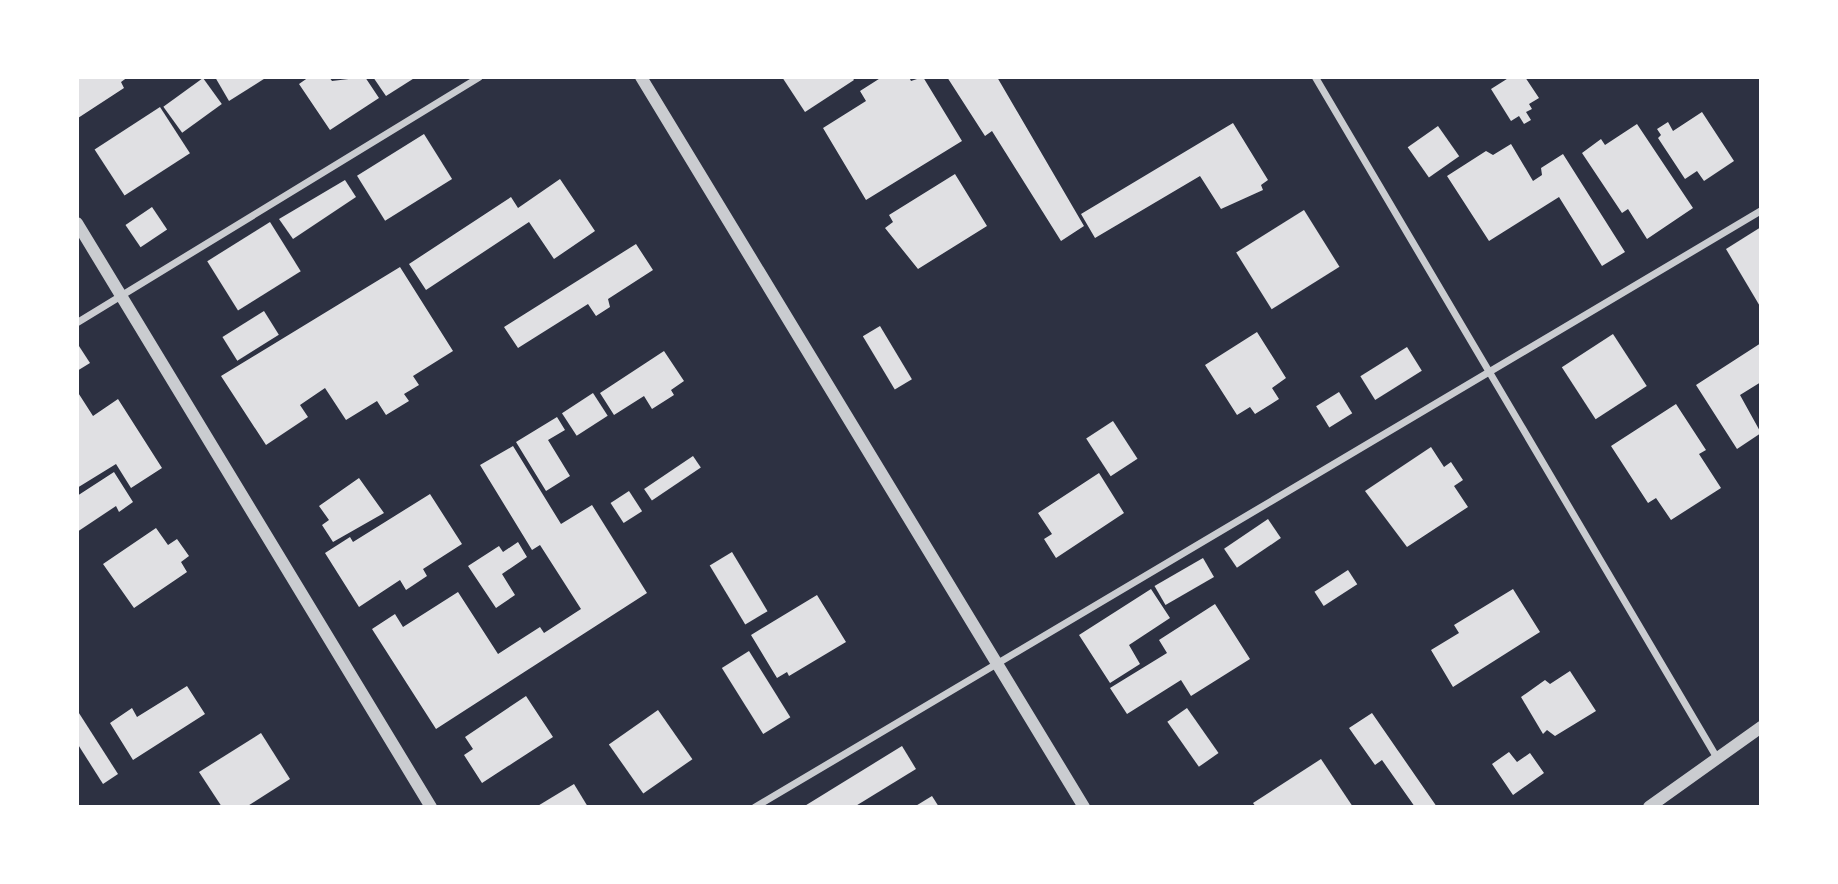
<!DOCTYPE html>
<html>
<head>
<meta charset="utf-8">
<style>
  body { margin:0 }
  #map { position:relative; width:1838px; height:884px; overflow:hidden; background:#2d3142; font-family:Inter,sans-serif }
  div>[style] { position:absolute }
  .building>* { inset:0; background:#e0e0e3; transform-origin:0 0 }
  .minor>* { height:7px; margin:-3.5px; padding:0 3.5px; transform-origin:3.5px; border-radius:3.5px; background:#caccd0 }
  .tertiary>* { height:12px; margin:-6px; padding:0 6px; transform-origin:6px; border-radius:6px; background:#caccd0 }
  span { translate:-50% -50%; white-space:nowrap; text-align:center; line-height:1.15; -webkit-text-stroke:5px #fff; paint-order:stroke }
  .frame { position:absolute; inset:0; border:79px solid #fff; pointer-events:none }
</style>
</head>
<body>
<div id="map">
  <div class="building">
    <i style="clip-path:polygon(77px 77px,128px 77px,121px 82px,124px 88px,78px 118px)"></i>
    <i style="clip-path:polygon(215px 77px,267px 77px,229px 101px)"></i>
    <i style="clip-path:polygon(309px 77px,329px 77px,332px 81px,365px 77px,379px 98px,330px 130px,299px 84px)"></i>
    <i style="clip-path:polygon(373px 77px,416px 77px,386px 96px)"></i>
    <i style="clip-path:polygon(782px 77px,852px 77px,854px 80px,805px 112px)"></i>
    <i style="clip-path:polygon(882px 77px,909px 77px,911px 81px,923px 77px,962px 141px,866px 200px,823px 128px,866px 101px,860px 91px)"></i>
    <i style="clip-path:polygon(947px 77px,997px 77px,1084px 226px,1061px 241px,992px 131px,985px 136px)"></i>
    <i style="clip-path:polygon(1510px 77px,1525px 77px,1539px 98px,1529px 104px,1532px 109px,1526px 112px,1531px 120px,1524px 124px,1519px 116px,1511px 121px,1491px 89px)"></i>
    <i style="left:203px;top:78px;width:32px;height:49px;rotate:54deg"></i>
    <i style="left:160px;top:107px;width:55px;height:78px;rotate:57deg"></i>
    <i style="clip-path:polygon(1702px 112px,1734px 161px,1704px 181px,1697px 171px,1685px 179px,1658px 138px,1661px 135px,1657px 129px,1668px 122px,1673px 131px)"></i>
    <i style="clip-path:polygon(1233px 123px,1268px 180px,1261px 185px,1263px 190px,1221px 209px,1200px 176px,1095px 238px,1081px 214px)"></i>
    <i style="clip-path:polygon(1637px 124px,1693px 208px,1647px 239px,1628px 209px,1622px 213px,1582px 153px,1601px 139px,1605px 145px)"></i>
    <i style="left:1438px;top:126px;width:37px;height:37px;rotate:55deg"></i>
    <i style="left:424px;top:134px;width:53px;height:79px;rotate:58deg"></i>
    <i style="clip-path:polygon(1511px 144px,1533px 181px,1542px 175px,1541px 168px,1563px 154px,1625px 252px,1602px 266px,1559px 197px,1489px 241px,1447px 176px,1486px 151px,1493px 155px)"></i>
    <i style="clip-path:polygon(955px 174px,987px 226px,918px 269px,885px 228px,893px 222px,889px 215px)"></i>
    <i style="clip-path:polygon(560px 179px,595px 231px,554px 259px,529px 222px,426px 290px,409px 264px,511px 197px,518px 208px)"></i>
    <i style="clip-path:polygon(345px 180px,356px 197px,293px 239px,279px 219px)"></i>
    <i style="left:152px;top:207px;width:27px;height:32px;rotate:56deg"></i>
    <i style="left:1304px;top:210px;width:67px;height:80px;rotate:58deg"></i>
    <i style="left:270px;top:222px;width:58px;height:74px;rotate:58deg"></i>
    <i style="clip-path:polygon(1761px 227px,1761px 308px,1726px 249px)"></i>
    <i style="clip-path:polygon(636px 244px,653px 270px,608px 299px,610px 307px,596px 316px,588px 304px,518px 348px,504px 327px)"></i>
    <i style="clip-path:polygon(400px 267px,453px 351px,413px 376px,419px 385px,404px 394px,409px 401px,386px 415px,377px 401px,346px 420px,325px 388px,300px 405px,308px 417px,266px 445px,221px 376px)"></i>
    <i style="left:264px;top:311px;width:28px;height:49px;rotate:58deg"></i>
    <i style="left:880px;top:326px;width:62px;height:20px;rotate:59deg"></i>
    <i style="clip-path:polygon(1257px 332px,1286px 378px,1272px 388px,1279px 399px,1255px 414px,1250px 407px,1237px 415px,1205px 365px)"></i>
    <i style="left:1613px;top:334px;width:62px;height:61px;rotate:57deg"></i>
    <i style="clip-path:polygon(77px 343px,90px 363px,77px 371px)"></i>
    <i style="clip-path:polygon(1761px 343px,1761px 382px,1740px 395px,1761px 433px,1737px 449px,1696px 385px)"></i>
    <i style="left:1407px;top:347px;width:28px;height:55px;rotate:58deg"></i>
    <i style="clip-path:polygon(664px 351px,684px 381px,671px 390px,674px 395px,652px 409px,644px 396px,614px 415px,600px 393px)"></i>
    <i style="clip-path:polygon(77px 391px,93px 416px,118px 399px,162px 468px,131px 488px,116px 464px,77px 488px)"></i>
    <i style="left:1339px;top:392px;width:25px;height:27px;rotate:58deg"></i>
    <i style="left:593px;top:393px;width:27px;height:37px;rotate:57deg"></i>
    <i style="clip-path:polygon(1676px 404px,1706px 450px,1699px 454px,1721px 488px,1671px 520px,1656px 498px,1648px 503px,1611px 446px)"></i>
    <i style="clip-path:polygon(557px 417px,565px 430px,548px 440px,570px 476px,546px 491px,516px 442px)"></i>
    <i style="left:1113px;top:421px;width:45px;height:32px;rotate:57deg"></i>
    <i style="clip-path:polygon(513px 446px,561px 524px,592px 505px,647px 593px,436px 729px,372px 629px,395px 614px,403px 627px,458px 592px,498px 654px,540px 627px,544px 633px,581px 609px,540px 545px,532px 550px,480px 465px)"></i>
    <i style="clip-path:polygon(1431px 447px,1444px 467px,1451px 462px,1463px 480px,1454px 486px,1468px 507px,1407px 547px,1365px 491px)"></i>
    <i style="left:693px;top:456px;width:14px;height:59px;rotate:56deg"></i>
    <i style="clip-path:polygon(114px 472px,133px 502px,119px 512px,116px 506px,77px 532px,77px 496px)"></i>
    <i style="clip-path:polygon(1099px 473px,1124px 513px,1056px 558px,1044px 539px,1052px 534px,1038px 513px)"></i>
    <i style="clip-path:polygon(359px 478px,384px 513px,333px 542px,322px 525px,329px 520px,319px 506px)"></i>
    <i style="left:629px;top:491px;width:24px;height:22px;rotate:57deg"></i>
    <i style="clip-path:polygon(430px 494px,462px 544px,423px 569px,427px 576px,406px 590px,400px 580px,359px 607px,325px 553px,350px 537px,353px 542px)"></i>
    <i style="left:1268px;top:519px;width:23px;height:53px;rotate:56deg"></i>
    <i style="clip-path:polygon(156px 528px,168px 545px,177px 539px,189px 556px,181px 562px,187px 572px,134px 608px,103px 564px)"></i>
    <i style="clip-path:polygon(518px 542px,527px 557px,502px 574px,515px 595px,496px 608px,468px 566px,499px 546px,503px 552px)"></i>
    <i style="left:732px;top:552px;width:69px;height:26px;rotate:59deg"></i>
    <i style="left:1203px;top:558px;width:22px;height:56px;rotate:60deg"></i>
    <i style="left:1348px;top:570px;width:17px;height:40px;rotate:57deg"></i>
    <i style="clip-path:polygon(1151px 589px,1170px 618px,1129px 645px,1140px 664px,1110px 683px,1079px 635px)"></i>
    <i style="clip-path:polygon(1513px 589px,1540px 632px,1453px 687px,1431px 650px,1459px 633px,1454px 625px)"></i>
    <i style="clip-path:polygon(817px 595px,846px 642px,789px 676px,787px 672px,777px 678px,751px 635px)"></i>
    <i style="clip-path:polygon(1215px 604px,1250px 659px,1191px 696px,1181px 680px,1127px 714px,1110px 688px,1167px 653px,1159px 640px)"></i>
    <i style="left:749px;top:651px;width:78px;height:32px;rotate:58deg"></i>
    <i style="clip-path:polygon(1570px 671px,1596px 711px,1555px 736px,1547px 730px,1543px 734px,1521px 697px,1545px 680px,1550px 684px)"></i>
    <i style="clip-path:polygon(187px 686px,205px 714px,133px 760px,110px 723px,132px 708px,137px 717px)"></i>
    <i style="clip-path:polygon(526px 696px,553px 737px,482px 783px,464px 755px,473px 749px,465px 737px)"></i>
    <i style="left:1187px;top:708px;width:55px;height:24px;rotate:55deg"></i>
    <i style="clip-path:polygon(77px 710px,118px 774px,103px 784px,77px 743px)"></i>
    <i style="left:658px;top:710px;width:60px;height:60px;rotate:55deg"></i>
    <i style="clip-path:polygon(1372px 713px,1437px 807px,1415px 807px,1382px 760px,1375px 765px,1349px 728px)"></i>
    <i style="clip-path:polygon(261px 733px,290px 779px,246px 807px,222px 807px,199px 772px)"></i>
    <i style="clip-path:polygon(902px 746px,916px 769px,854px 807px,803px 807px)"></i>
    <i style="clip-path:polygon(1509px 752px,1517px 762px,1530px 753px,1544px 773px,1513px 795px,1492px 764px)"></i>
    <i style="clip-path:polygon(1321px 759px,1353px 807px,1256px 807px,1253px 803px)"></i>
    <i style="clip-path:polygon(574px 784px,588px 807px,536px 807px)"></i>
    <i style="clip-path:polygon(932px 796px,939px 807px,914px 807px)"></i>
  </div>
  <div class="minor">
    <i style="left:1315px;top:77px;width:791px;rotate:59.45deg"></i>
    <i style="left:77px;top:322px;width:470px;rotate:-31.4deg"></i>
    <i style="left:754px;top:807px;width:1171px;rotate:-30.66deg"></i>
  </div>
  <div class="tertiary">
    <i style="left:641px;top:77px;width:854px;rotate:58.75deg"></i>
    <i style="left:77px;top:223px;width:683px;rotate:58.78deg"></i>
    <i style="left:1649px;top:807px;width:138px;rotate:-35.5deg"></i>
  </div>
  <div class="frame"></div>
</div>
</body>
</html>
